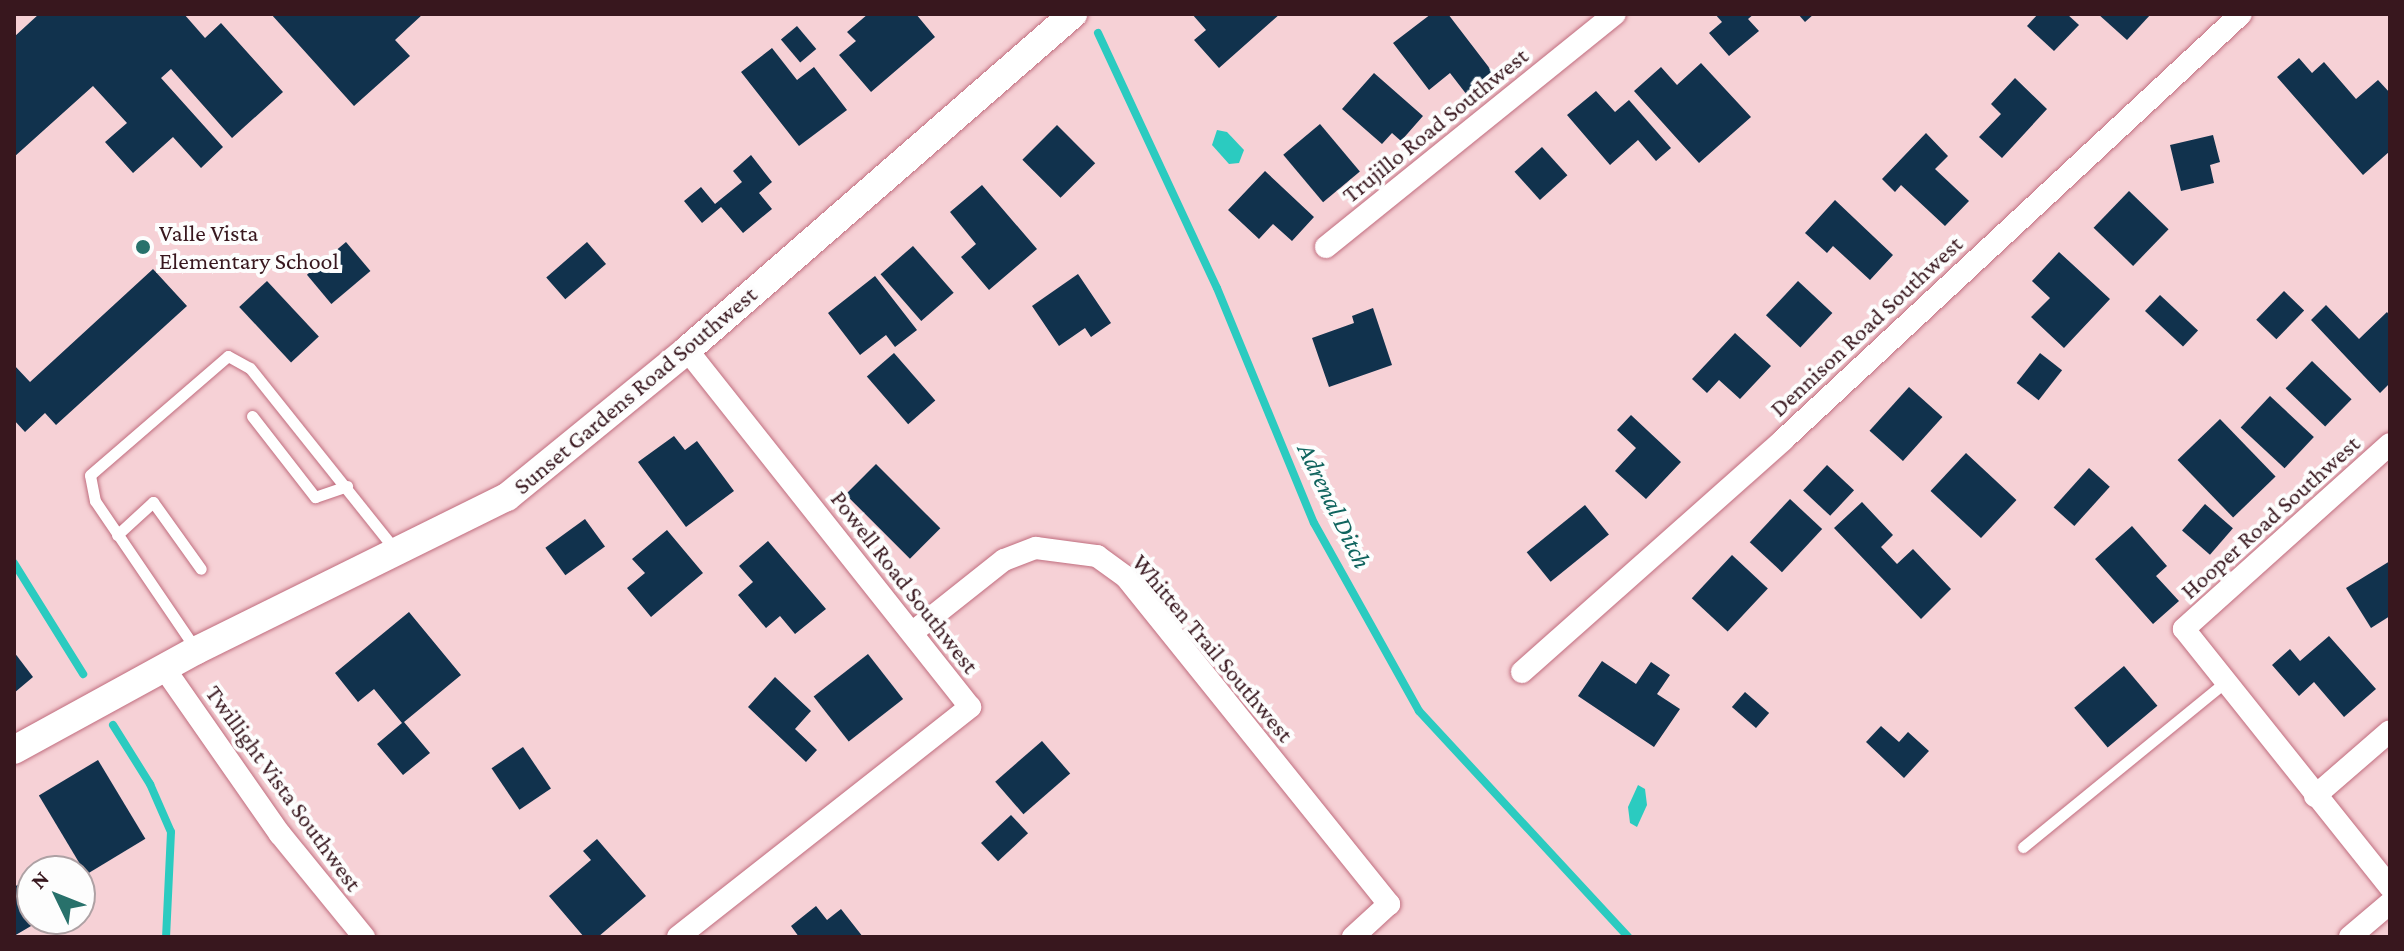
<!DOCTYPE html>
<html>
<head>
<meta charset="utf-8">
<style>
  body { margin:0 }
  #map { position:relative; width:2404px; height:951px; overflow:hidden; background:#f6d1d6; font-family:"Crimson Pro",serif }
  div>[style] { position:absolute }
  .water>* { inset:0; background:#2bcbc0 }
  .stream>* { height:8px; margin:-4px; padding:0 4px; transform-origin:4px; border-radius:4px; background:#2bcbc0 }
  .building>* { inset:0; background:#11324d; transform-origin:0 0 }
  .roads { filter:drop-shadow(0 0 2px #c06d7e) drop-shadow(0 0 2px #c06d7e) }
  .service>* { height:11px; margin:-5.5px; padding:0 5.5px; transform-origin:5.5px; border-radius:5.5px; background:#fff }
  .minor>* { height:22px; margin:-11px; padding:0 11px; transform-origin:11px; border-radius:11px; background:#fff }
  .tertiary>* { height:28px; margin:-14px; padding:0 14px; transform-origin:14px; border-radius:14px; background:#fff }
  .dots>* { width:22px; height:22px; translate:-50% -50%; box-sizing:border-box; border:4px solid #fdfdfd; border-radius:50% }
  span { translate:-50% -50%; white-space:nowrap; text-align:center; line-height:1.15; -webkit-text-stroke:8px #fdfdfd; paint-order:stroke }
  .street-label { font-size:24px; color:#38171e }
  .poi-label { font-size:24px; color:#38171e }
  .left { translate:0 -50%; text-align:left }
  .water-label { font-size:26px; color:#0f635d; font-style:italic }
  .frame { position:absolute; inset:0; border:16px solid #38171e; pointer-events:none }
  .north { position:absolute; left:16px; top:855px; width:80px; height:80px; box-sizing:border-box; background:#fdfdfd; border:2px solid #aea1a4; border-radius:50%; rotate:313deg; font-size:22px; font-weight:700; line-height:32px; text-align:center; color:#38171e }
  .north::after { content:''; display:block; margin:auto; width:28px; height:36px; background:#28716b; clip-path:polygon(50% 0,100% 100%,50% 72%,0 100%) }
</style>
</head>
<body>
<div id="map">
  <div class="water">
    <i style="clip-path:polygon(1217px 130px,1227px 132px,1244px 150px,1239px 163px,1229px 164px,1212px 145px)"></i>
    <i style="clip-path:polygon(1638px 785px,1645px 789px,1647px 805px,1637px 827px,1630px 823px,1628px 807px)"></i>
  </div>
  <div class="stream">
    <i style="left:1098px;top:33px;width:281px;rotate:65deg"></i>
    <i style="left:1217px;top:288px;width:254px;rotate:67.6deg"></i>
    <i style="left:1314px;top:523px;width:215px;rotate:60.8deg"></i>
    <i style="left:1419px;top:711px;width:308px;rotate:47.2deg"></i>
    <i style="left:14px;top:563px;width:131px;rotate:58.1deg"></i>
    <i style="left:113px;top:725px;width:70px;rotate:57.9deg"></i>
    <i style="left:150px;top:784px;width:52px;rotate:66.4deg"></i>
    <i style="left:171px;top:832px;width:105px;rotate:92.7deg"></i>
  </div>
  <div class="building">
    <i style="clip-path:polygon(39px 14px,184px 14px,205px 38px,221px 23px,283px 92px,232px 138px,171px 69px,161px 78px,223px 147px,201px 168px,173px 137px,133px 173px,105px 142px,127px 123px,93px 86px,14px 157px,14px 37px)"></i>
    <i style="clip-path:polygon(271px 14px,423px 14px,395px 40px,410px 56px,354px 106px)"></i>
    <i style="clip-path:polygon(868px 14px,916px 14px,935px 37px,871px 92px,839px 55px,856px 41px,847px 32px)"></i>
    <i style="clip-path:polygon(1192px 14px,1280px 14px,1219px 68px,1194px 40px,1206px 30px)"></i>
    <i style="clip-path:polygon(1431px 14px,1448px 14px,1494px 74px,1467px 95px,1450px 73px,1429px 90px,1393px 43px)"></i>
    <i style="clip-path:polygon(1715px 14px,1754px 14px,1748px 19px,1759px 31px,1729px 56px,1709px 33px,1722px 22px)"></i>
    <i style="clip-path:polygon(1798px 14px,1814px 14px,1805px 22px)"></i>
    <i style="clip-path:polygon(2038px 14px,2067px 14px,2079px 25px,2054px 51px,2027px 26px)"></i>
    <i style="clip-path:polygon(2098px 14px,2151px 14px,2127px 40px)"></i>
    <i style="left:797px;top:26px;width:30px;height:21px;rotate:50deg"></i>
    <i style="clip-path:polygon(772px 48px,797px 80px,814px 67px,847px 110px,799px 146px,741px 72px)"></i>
    <i style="clip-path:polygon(2299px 58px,2312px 73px,2324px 62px,2356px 99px,2378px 80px,2390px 93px,2390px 151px,2363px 175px,2277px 77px)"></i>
    <i style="clip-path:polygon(1701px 63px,1751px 117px,1699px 163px,1634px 91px,1661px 67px,1677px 85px)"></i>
    <i style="clip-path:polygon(1374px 73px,1423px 116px,1401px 141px,1392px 133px,1382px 144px,1342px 109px)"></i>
    <i style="clip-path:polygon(2015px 78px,2047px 109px,2002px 158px,1979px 137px,2001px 114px,1991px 104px)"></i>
    <i style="clip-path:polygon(1596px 91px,1615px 112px,1629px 100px,1671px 148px,1656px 161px,1638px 140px,1610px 165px,1567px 115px)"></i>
    <i style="left:1320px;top:124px;width:62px;height:48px;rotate:50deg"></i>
    <i style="left:1057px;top:125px;width:54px;height:49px;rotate:45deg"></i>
    <i style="clip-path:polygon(1926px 133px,1948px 156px,1935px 169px,1969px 201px,1945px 226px,1901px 185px,1895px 192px,1882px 179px)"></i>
    <i style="clip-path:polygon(2213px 135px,2220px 162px,2210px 165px,2214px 183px,2181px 191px,2170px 145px)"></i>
    <i style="left:1542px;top:147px;width:38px;height:37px;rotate:48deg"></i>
    <i style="clip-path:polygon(751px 155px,772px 182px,759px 193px,772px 209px,743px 233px,721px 207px,702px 223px,684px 201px,701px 187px,715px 204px,742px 182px,733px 171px)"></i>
    <i style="clip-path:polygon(1265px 171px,1314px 217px,1292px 241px,1273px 224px,1259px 239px,1228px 210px)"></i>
    <i style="clip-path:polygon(982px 185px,1037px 249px,989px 290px,961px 257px,976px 244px,950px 212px)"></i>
    <i style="left:2129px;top:191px;width:55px;height:51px;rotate:44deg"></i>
    <i style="clip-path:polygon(1835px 200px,1893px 255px,1870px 280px,1833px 246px,1827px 253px,1805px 233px)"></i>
    <i style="left:346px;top:242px;width:38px;height:51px;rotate:50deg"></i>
    <i style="left:587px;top:242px;width:29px;height:54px;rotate:49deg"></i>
    <i style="left:913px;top:246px;width:62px;height:43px;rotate:49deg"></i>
    <i style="clip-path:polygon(2059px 252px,2110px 299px,2064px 348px,2031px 317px,2050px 298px,2032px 281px)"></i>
    <i style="clip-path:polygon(153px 269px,187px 306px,56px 425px,45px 413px,25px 432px,14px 420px,14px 365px,30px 382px)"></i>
    <i style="clip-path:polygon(1078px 274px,1111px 323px,1091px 337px,1085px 328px,1059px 346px,1032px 306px)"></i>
    <i style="clip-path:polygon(875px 276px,917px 330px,895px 347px,886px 335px,860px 355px,828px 313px)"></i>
    <i style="left:267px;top:281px;width:76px;height:38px;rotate:47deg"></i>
    <i style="left:1798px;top:281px;width:47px;height:47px;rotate:43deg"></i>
    <i style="left:2284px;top:291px;width:28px;height:40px;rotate:44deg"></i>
    <i style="left:2160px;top:295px;width:52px;height:22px;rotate:43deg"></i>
    <i style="clip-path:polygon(2326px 305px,2359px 339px,2387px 312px,2390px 316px,2390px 383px,2380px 393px,2311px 320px)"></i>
    <i style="clip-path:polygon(1373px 308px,1392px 365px,1329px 387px,1312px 338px,1354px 323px,1352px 316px)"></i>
    <i style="clip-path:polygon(1735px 333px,1771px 366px,1740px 399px,1719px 380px,1707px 393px,1692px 379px)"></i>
    <i style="left:894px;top:353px;width:63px;height:36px;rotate:49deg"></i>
    <i style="left:2040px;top:353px;width:28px;height:38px;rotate:38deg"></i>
    <i style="left:2312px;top:361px;width:55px;height:38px;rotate:44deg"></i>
    <i style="left:1909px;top:387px;width:45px;height:59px;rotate:42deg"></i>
    <i style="left:2270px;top:396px;width:60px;height:43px;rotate:43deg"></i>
    <i style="clip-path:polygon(1631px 415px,1681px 462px,1646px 499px,1615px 471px,1636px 448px,1617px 430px)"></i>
    <i style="left:2220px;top:419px;width:80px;height:59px;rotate:46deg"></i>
    <i style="clip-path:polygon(674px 436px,685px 450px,697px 441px,734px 491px,686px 527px,638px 462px)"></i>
    <i style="left:1966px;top:453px;width:69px;height:52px;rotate:43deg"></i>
    <i style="left:876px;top:464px;width:91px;height:43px;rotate:45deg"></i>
    <i style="left:1827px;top:465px;width:37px;height:35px;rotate:43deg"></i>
    <i style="left:2089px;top:468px;width:28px;height:53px;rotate:42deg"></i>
    <i style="left:1790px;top:499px;width:44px;height:59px;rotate:43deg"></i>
    <i style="clip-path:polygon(1862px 502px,1893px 535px,1881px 547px,1897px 564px,1913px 549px,1951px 589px,1921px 619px,1834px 528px)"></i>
    <i style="left:2205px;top:504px;width:37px;height:35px;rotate:41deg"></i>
    <i style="left:1585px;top:505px;width:38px;height:75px;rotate:51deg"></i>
    <i style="left:585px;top:519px;width:34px;height:49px;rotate:54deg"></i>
    <i style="clip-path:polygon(2132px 526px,2167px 566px,2156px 576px,2179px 601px,2153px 624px,2095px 559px)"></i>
    <i style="clip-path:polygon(667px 530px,703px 573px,651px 617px,627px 588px,645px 573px,632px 559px)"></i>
    <i style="clip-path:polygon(768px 541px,826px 609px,795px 634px,780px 616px,766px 628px,738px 595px,753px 582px,739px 566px)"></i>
    <i style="left:1732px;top:555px;width:49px;height:59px;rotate:43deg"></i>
    <i style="clip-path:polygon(2390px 561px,2390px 616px,2371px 628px,2346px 588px)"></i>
    <i style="clip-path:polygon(409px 612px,461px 675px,404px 722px,430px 753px,403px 775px,377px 744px,402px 723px,374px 689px,358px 702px,335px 673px)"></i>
    <i style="clip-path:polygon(2329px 636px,2376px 689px,2344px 717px,2314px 682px,2299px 696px,2272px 665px,2290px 649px,2300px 661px)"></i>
    <i style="clip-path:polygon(14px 652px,33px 677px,14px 693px)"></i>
    <i style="left:868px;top:654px;width:57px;height:69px;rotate:52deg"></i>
    <i style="clip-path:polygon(1602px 661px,1636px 684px,1651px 662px,1670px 675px,1657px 694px,1680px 709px,1654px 747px,1578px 696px)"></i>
    <i style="left:2124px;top:666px;width:52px;height:65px;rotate:50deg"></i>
    <i style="clip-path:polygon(775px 677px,811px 711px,795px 729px,817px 750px,806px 762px,748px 707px)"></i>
    <i style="left:1745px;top:692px;width:32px;height:20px;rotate:41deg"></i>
    <i style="clip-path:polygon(1881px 726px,1899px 742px,1908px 732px,1929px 751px,1904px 778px,1866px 742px)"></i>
    <i style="left:1042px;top:741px;width:43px;height:62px;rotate:49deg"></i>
    <i style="left:523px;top:747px;width:50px;height:38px;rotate:56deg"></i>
    <i style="left:98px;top:760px;width:92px;height:69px;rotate:59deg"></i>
    <i style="left:1011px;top:815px;width:25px;height:41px;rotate:47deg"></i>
    <i style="clip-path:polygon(597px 839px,646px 896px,598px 937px,584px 937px,549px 896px,591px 860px,583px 851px)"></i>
    <i style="clip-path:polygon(26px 880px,32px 891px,32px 919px,43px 919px,14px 936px,14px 887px)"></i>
    <i style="clip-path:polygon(816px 906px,827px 920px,841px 909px,863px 937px,799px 937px,791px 926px)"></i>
  </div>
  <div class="roads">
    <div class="service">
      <i style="left:252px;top:416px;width:103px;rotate:52.1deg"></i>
      <i style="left:315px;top:497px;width:34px;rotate:-19deg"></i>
      <i style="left:117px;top:535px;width:49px;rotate:-42.5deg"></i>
      <i style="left:153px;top:502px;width:82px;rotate:54.4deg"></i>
      <i style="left:195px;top:648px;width:178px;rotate:-124.2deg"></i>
      <i style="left:95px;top:501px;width:26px;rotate:-101deg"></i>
      <i style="left:90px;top:475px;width:182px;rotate:-40.8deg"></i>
      <i style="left:228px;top:356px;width:25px;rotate:29deg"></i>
      <i style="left:250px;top:368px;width:236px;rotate:51.4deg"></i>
      <i style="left:2023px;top:847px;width:261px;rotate:-39.2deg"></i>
    </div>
    <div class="minor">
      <i style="left:1326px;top:247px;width:371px;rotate:-38.9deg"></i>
      <i style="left:2390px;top:444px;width:277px;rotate:138.1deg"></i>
      <i style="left:2184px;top:629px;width:330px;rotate:51.4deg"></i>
      <i style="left:913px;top:632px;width:116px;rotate:-38.4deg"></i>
      <i style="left:1004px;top:560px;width:34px;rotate:-21deg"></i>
      <i style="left:1036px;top:548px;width:62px;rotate:7.5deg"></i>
      <i style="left:1097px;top:556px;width:36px;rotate:36deg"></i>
      <i style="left:1126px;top:577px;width:420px;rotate:51.2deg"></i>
      <i style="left:1389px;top:904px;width:49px;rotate:137.5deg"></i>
      <i style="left:164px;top:668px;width:203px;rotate:55.1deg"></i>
      <i style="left:280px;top:834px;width:133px;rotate:50.8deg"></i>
      <i style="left:1522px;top:672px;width:349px;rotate:-41.6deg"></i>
      <i style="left:1783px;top:440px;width:625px;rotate:-42.93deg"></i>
      <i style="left:2315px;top:796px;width:99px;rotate:-40.9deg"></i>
      <i style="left:678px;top:937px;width:372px;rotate:-38.2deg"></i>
      <i style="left:970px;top:707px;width:456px;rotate:-128.4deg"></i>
      <i style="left:2350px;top:937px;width:52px;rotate:-40.4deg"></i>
    </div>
    <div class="tertiary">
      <i style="left:14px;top:750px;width:209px;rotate:-28.7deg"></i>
      <i style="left:197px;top:650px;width:346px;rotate:-26.3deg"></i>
      <i style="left:507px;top:497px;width:232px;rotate:-39.2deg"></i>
      <i style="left:687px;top:350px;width:512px;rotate:-41.04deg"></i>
    </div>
  </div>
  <div class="dots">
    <i style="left:143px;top:247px;background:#28716b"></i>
  </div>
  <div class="street-label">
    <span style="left:1435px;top:125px;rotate:-39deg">Trujillo Road Southwest</span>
    <span style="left:1866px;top:326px;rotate:-43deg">Dennison Road Southwest</span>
    <span style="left:635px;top:390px;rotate:-40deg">Sunset Gardens Road Southwest</span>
    <span style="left:2270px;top:517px;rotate:-42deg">Hooper Road Southwest</span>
    <span style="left:905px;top:582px;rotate:52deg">Powell Road Southwest</span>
    <span style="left:1213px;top:648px;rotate:50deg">Whitten Trail Southwest</span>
    <span style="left:284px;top:788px;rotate:54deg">Twillight Vista Southwest</span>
  </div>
  <div class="poi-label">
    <span class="left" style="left:159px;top:247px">Valle Vista<br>Elementary School</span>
  </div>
  <div class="water-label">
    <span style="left:1334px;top:506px;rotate:64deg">Adrenal Ditch</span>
  </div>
  <div class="frame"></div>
  <div class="north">N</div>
</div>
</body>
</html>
